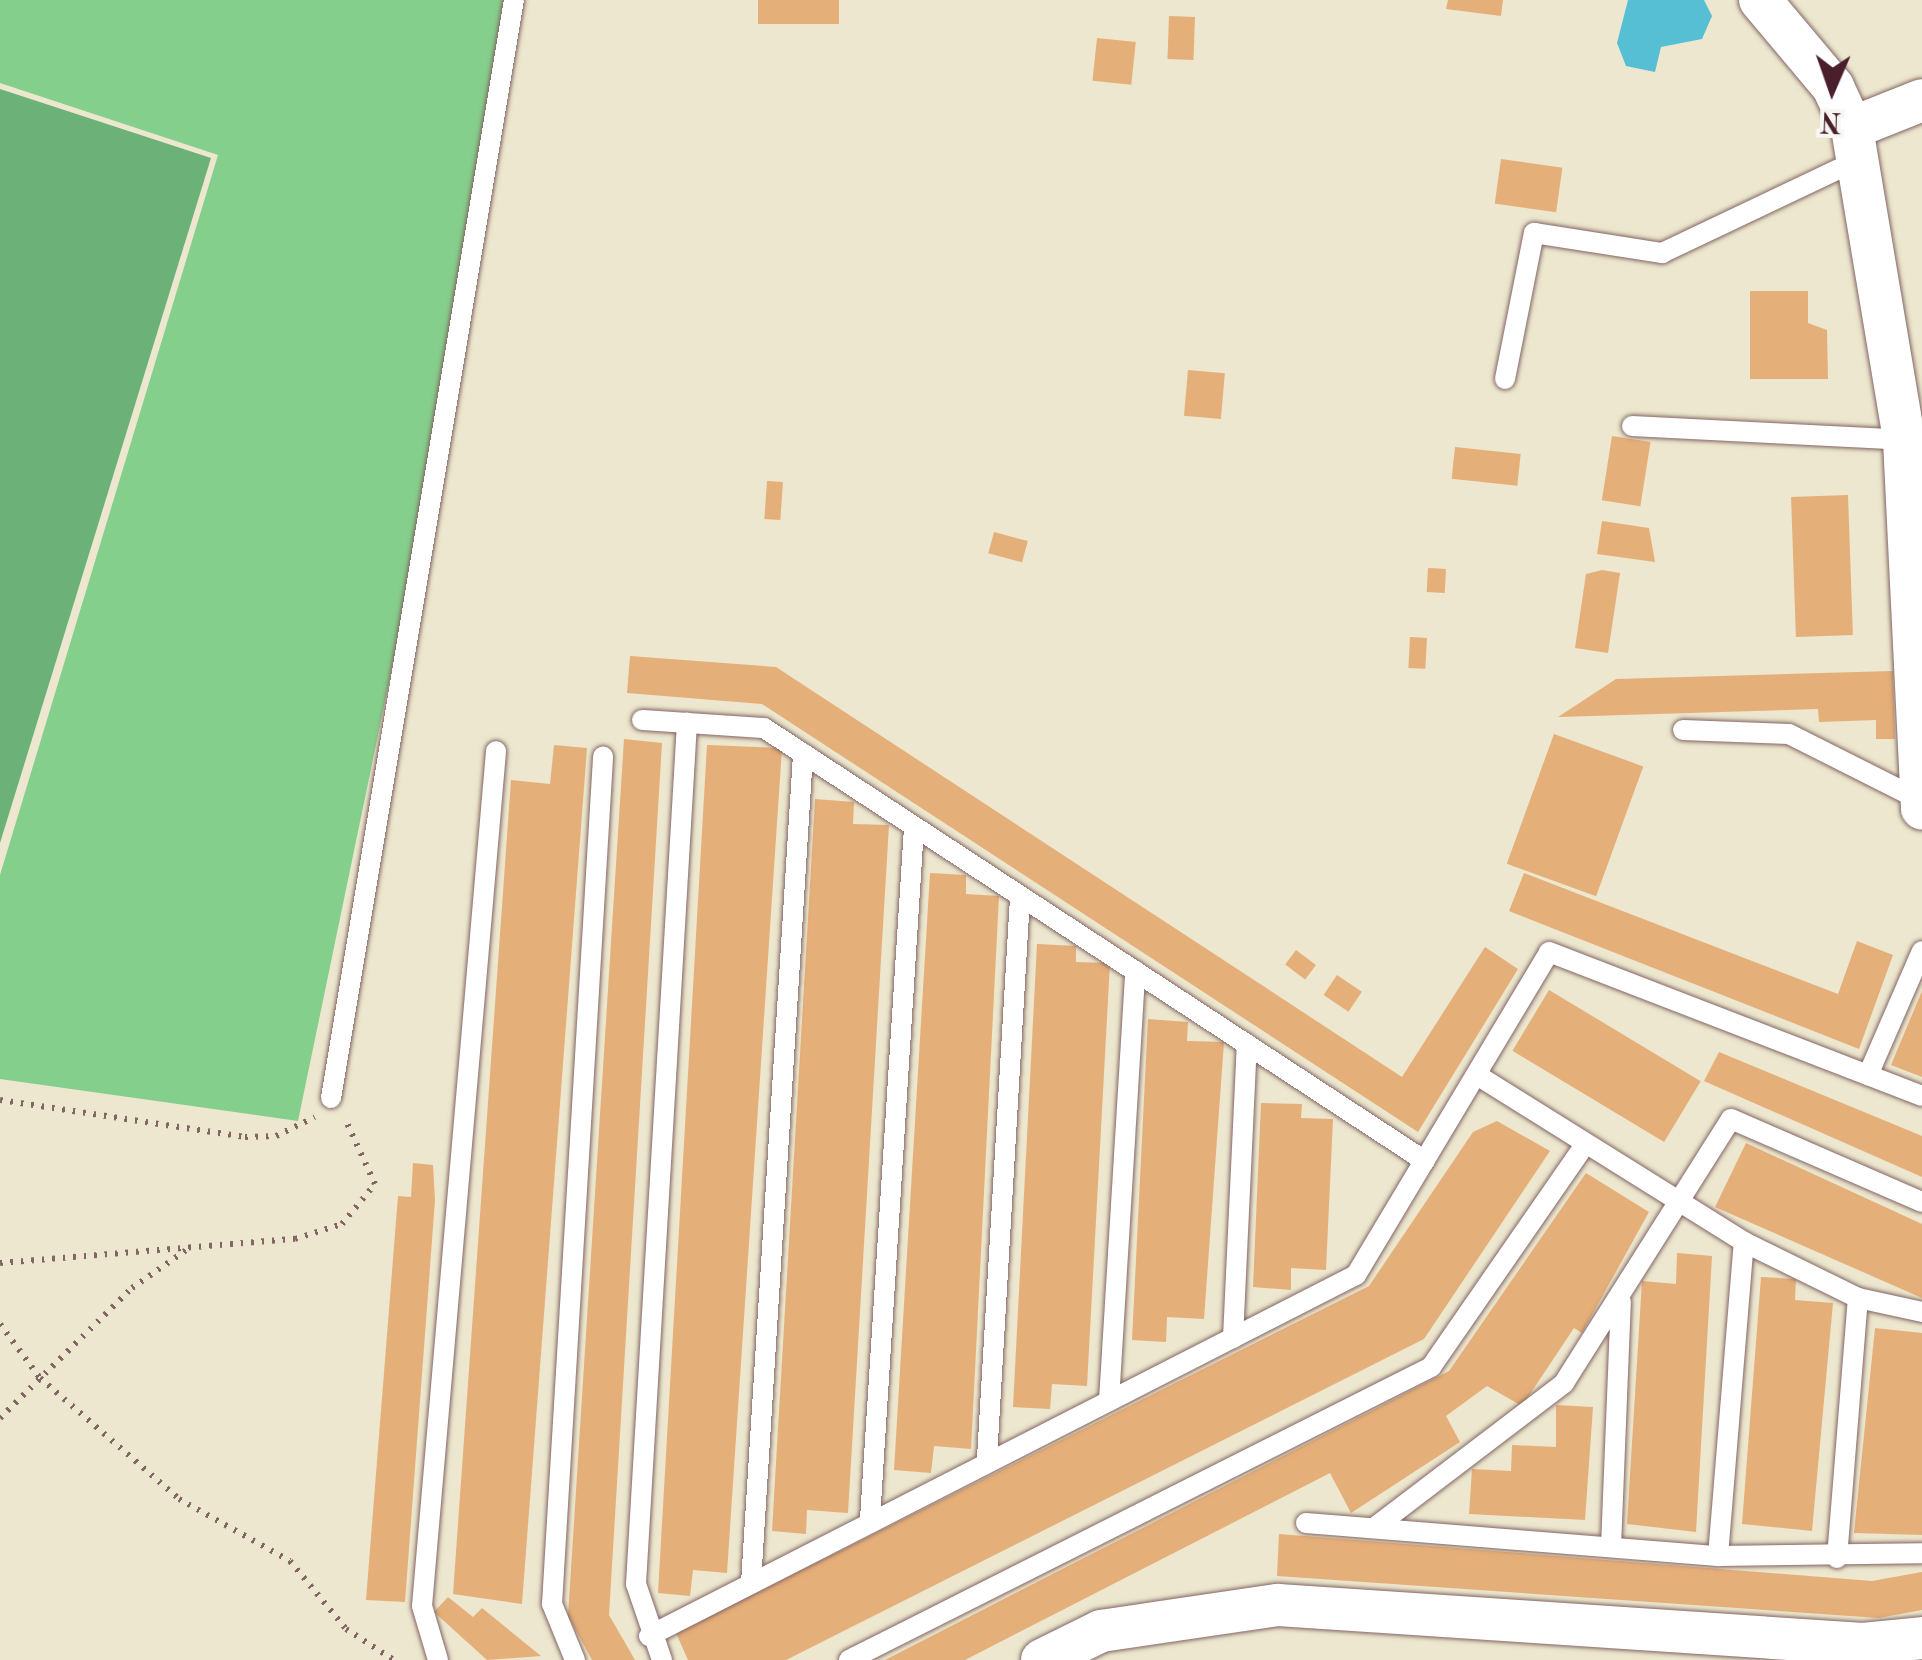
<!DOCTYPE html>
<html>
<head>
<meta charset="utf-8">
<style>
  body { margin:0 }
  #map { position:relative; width:1922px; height:1660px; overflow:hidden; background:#ece7ce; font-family:"Old Standard TT",serif }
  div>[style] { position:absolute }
  .green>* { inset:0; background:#85cf8c }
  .forest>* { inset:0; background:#6cb278 }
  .water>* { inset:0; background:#56bfd3 }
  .building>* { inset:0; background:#e5af79; transform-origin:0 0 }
  .path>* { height:6px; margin-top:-3px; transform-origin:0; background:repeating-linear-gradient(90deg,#836564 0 2.5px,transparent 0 10.5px) }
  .roads { filter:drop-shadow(0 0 2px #836564) drop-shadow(0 0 2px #836564) }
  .lane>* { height:20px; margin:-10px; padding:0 10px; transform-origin:10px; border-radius:10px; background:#fff }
  .street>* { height:42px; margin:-21px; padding:0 21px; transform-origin:21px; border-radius:21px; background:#fff }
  span { translate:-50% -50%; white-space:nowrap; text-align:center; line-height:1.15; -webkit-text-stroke:8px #f6f6f2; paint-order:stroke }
  .north { position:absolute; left:1782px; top:40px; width:100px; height:100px; -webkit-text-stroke:8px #f6f6f2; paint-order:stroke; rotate:182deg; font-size:28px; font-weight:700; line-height:40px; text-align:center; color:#4a1f2b }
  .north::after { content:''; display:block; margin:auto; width:35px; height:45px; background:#4a1f2b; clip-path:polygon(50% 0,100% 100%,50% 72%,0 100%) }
</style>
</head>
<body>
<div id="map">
  <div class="green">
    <i style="clip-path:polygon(0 0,504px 0,411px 576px,298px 1121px,0 1079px,0 875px,218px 155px,0 83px)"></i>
  </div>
  <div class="forest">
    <i style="clip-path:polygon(0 89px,211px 158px,0 843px)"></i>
  </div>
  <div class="water">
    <i style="clip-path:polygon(1628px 0,1704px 0,1712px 16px,1702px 39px,1661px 47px,1655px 72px,1626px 66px,1617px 43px)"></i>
  </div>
  <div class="building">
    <i style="left:758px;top:0;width:81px;height:24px"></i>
    <i style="clip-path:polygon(1448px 0,1503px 0,1501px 16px,1446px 9px)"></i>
    <i style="left:1169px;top:16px;width:26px;height:43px;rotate:2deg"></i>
    <i style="left:1097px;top:38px;width:39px;height:43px;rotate:6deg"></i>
    <i style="left:1501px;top:159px;width:62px;height:45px;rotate:8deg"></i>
    <i style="clip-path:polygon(1750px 291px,1808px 291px,1808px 323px,1827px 330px,1828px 379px,1750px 379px)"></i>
    <i style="left:1188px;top:370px;width:37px;height:46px;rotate:5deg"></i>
    <i style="left:1612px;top:436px;width:39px;height:65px;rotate:9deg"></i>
    <i style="left:1455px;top:447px;width:66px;height:32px;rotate:6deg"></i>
    <i style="left:767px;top:481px;width:16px;height:38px;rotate:4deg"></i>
    <i style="left:1848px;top:495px;width:140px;height:57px;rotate:88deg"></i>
    <i style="clip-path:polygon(1602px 521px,1649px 528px,1655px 562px,1597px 554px)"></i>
    <i style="left:994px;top:532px;width:35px;height:22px;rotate:15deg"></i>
    <i style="left:1428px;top:568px;width:18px;height:24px;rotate:3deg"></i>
    <i style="clip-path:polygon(1602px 570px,1620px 573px,1608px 653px,1575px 648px,1586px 574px)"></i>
    <i style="left:1410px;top:637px;width:17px;height:31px;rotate:3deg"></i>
    <i style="clip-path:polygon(630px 656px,776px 667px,1402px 1077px,1485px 947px,1518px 969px,1418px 1132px,762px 704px,627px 693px)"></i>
    <i style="clip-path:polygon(1893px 671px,1895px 739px,1876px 739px,1876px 720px,1819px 722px,1818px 709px,1558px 717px,1616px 679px)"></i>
    <i style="left:1554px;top:734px;width:95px;height:138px;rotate:20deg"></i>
    <i style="clip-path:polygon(624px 739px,662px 743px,609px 1615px,635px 1660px,592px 1660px,568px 1616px)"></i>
    <i style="clip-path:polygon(554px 745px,587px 748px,522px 1604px,453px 1594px,511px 780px,550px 784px)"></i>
    <i style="clip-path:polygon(707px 745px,782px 748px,727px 1573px,693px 1570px,690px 1596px,658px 1593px)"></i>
    <i style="clip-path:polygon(815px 799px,854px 802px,853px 824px,889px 825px,848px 1513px,807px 1510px,806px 1534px,772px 1531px)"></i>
    <i style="clip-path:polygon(930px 873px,966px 875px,966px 894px,999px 896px,971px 1449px,934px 1446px,931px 1473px,894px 1470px)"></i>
    <i style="clip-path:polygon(1524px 873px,1838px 994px,1857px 941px,1893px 955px,1859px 1049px,1509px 911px)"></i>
    <i style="clip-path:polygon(1037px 944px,1076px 946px,1076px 962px,1110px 963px,1087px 1386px,1052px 1384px,1050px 1409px,1013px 1407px)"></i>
    <i style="left:1296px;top:950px;width:25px;height:18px;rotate:37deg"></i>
    <i style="left:1337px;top:975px;width:30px;height:24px;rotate:34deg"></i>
    <i style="left:1549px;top:990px;width:177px;height:71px;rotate:31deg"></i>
    <i style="clip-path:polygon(1922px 991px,1922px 1077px,1891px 1065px)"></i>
    <i style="clip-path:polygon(1148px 1019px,1188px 1022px,1187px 1041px,1224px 1042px,1204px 1319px,1167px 1317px,1166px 1342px,1132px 1340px)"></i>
    <i style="clip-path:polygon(1719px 1052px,1922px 1136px,1922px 1177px,1704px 1081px)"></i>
    <i style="clip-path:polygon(1261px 1103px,1302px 1104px,1301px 1118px,1333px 1119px,1326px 1270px,1291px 1268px,1291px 1290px,1253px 1287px)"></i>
    <i style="clip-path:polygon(1497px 1121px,1550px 1151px,1424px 1339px,786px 1660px,688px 1660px,676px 1633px,1369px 1286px,1473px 1132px)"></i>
    <i style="clip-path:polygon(1746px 1143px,1922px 1224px,1922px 1298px,1715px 1207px)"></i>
    <i style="clip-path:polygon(413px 1163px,433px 1165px,435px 1200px,405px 1602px,366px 1600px,398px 1196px,411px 1197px)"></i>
    <i style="clip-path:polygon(1586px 1173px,1649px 1212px,1582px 1333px,1574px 1328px,1522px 1406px,1487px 1386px,1446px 1416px,1460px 1442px,1351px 1513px,1330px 1473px,965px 1660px,885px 1660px,1449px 1371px)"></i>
    <i style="clip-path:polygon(1677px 1253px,1712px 1256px,1696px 1532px,1627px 1524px,1642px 1281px,1676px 1284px)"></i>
    <i style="clip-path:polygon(1761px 1277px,1796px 1279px,1795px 1300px,1833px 1303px,1812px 1531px,1742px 1524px)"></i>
    <i style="clip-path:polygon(1875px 1328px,1922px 1333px,1922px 1535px,1854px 1533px)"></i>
    <i style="clip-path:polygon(1556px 1405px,1593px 1407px,1585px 1520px,1469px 1514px,1472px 1469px,1511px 1471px,1512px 1445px,1556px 1447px)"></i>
    <i style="clip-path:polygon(1279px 1534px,1872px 1581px,1922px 1572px,1922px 1610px,1879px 1618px,1277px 1576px)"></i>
    <i style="clip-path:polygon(448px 1597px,473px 1617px,482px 1608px,541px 1656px,487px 1660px,434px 1612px)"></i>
  </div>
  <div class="path">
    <i style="left:0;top:1100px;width:248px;rotate:8.6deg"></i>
    <i style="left:245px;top:1137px;width:31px;rotate:-2deg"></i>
    <i style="left:276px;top:1136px;width:43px;rotate:-26deg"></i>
    <i style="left:0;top:1263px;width:296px;rotate:-4.7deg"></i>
    <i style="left:295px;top:1239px;width:49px;rotate:-17.7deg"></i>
    <i style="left:342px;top:1224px;width:52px;rotate:-50.5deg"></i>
    <i style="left:375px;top:1184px;width:69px;rotate:-114.7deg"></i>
    <i style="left:0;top:1324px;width:67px;rotate:53.5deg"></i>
    <i style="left:40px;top:1378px;width:184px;rotate:41deg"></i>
    <i style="left:179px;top:1499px;width:127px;rotate:29.2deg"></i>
    <i style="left:290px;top:1561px;width:88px;rotate:50.5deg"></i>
    <i style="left:346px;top:1629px;width:57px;rotate:32.9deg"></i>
    <i style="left:0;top:1418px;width:185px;rotate:-44.6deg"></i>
    <i style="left:132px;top:1288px;width:73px;rotate:-35deg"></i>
  </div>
  <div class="roads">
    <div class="lane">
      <i style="left:1505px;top:379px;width:149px;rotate:-78.8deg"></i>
      <i style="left:1534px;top:233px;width:130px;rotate:8.9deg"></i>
      <i style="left:1662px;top:253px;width:212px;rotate:-25.4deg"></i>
      <i style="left:1632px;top:426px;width:272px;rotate:2.9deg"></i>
      <i style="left:642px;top:720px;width:122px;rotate:3.8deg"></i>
      <i style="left:764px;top:728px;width:790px;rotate:33.23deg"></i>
      <i style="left:1683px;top:730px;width:106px;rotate:2.2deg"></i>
      <i style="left:1789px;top:734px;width:144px;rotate:26.7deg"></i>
      <i style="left:1477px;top:1075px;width:315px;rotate:32deg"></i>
      <i style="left:1744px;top:1242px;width:127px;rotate:26.2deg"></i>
      <i style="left:1858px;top:1298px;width:66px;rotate:12.3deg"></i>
      <i style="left:1868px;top:1075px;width:135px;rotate:-66.5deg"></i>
      <i style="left:331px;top:1098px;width:1113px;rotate:-80.54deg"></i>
      <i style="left:1233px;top:1338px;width:294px;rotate:-87.3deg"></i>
      <i style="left:1109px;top:1401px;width:431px;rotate:-86.5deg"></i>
      <i style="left:987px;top:1458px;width:562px;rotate:-86.63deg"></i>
      <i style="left:870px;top:1519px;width:692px;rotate:-86.36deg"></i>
      <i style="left:1306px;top:1523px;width:413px;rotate:4.6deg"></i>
      <i style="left:1718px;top:1556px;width:204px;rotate:-0.8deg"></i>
      <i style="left:1374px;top:1528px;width:239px;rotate:-37.3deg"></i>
      <i style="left:1564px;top:1383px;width:312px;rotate:-57.7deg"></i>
      <i style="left:1731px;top:1119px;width:208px;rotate:23.5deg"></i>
      <i style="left:1611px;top:1547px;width:246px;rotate:-87.7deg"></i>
      <i style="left:1718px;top:1556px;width:315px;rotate:-85.3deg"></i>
      <i style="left:1837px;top:1558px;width:261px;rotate:-85.4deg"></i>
      <i style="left:751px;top:1583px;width:831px;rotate:-86.41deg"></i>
      <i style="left:649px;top:1636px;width:794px;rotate:-27.05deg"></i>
      <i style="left:1356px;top:1275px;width:376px;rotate:-59.1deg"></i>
      <i style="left:1549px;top:952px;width:400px;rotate:21.1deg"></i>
      <i style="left:438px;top:1660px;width:56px;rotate:-106.5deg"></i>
      <i style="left:422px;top:1606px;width:858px;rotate:-85.05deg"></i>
      <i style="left:575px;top:1660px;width:61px;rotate:-112.3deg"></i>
      <i style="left:552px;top:1604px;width:849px;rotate:-86.55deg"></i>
      <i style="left:662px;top:1660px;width:80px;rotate:-108.9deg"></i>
      <i style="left:636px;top:1584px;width:863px;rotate:-86.61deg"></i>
      <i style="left:849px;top:1660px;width:652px;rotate:-26.72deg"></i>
      <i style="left:1431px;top:1367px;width:272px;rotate:-55.3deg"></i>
    </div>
    <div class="street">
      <i style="left:1760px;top:0;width:114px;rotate:50deg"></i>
      <i style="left:1833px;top:87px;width:45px;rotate:65.1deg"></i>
      <i style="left:1852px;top:128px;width:316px;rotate:80.5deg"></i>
      <i style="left:1904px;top:440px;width:369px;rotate:87.2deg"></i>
      <i style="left:1852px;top:128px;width:75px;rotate:-21.8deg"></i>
      <i style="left:1042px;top:1660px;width:66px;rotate:-26.2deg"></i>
      <i style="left:1101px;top:1631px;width:179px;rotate:-8.4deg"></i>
      <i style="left:1278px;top:1605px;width:586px;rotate:3.81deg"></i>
      <i style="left:1863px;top:1644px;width:59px;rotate:-5.8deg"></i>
    </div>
  </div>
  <div class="north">N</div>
</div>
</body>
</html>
